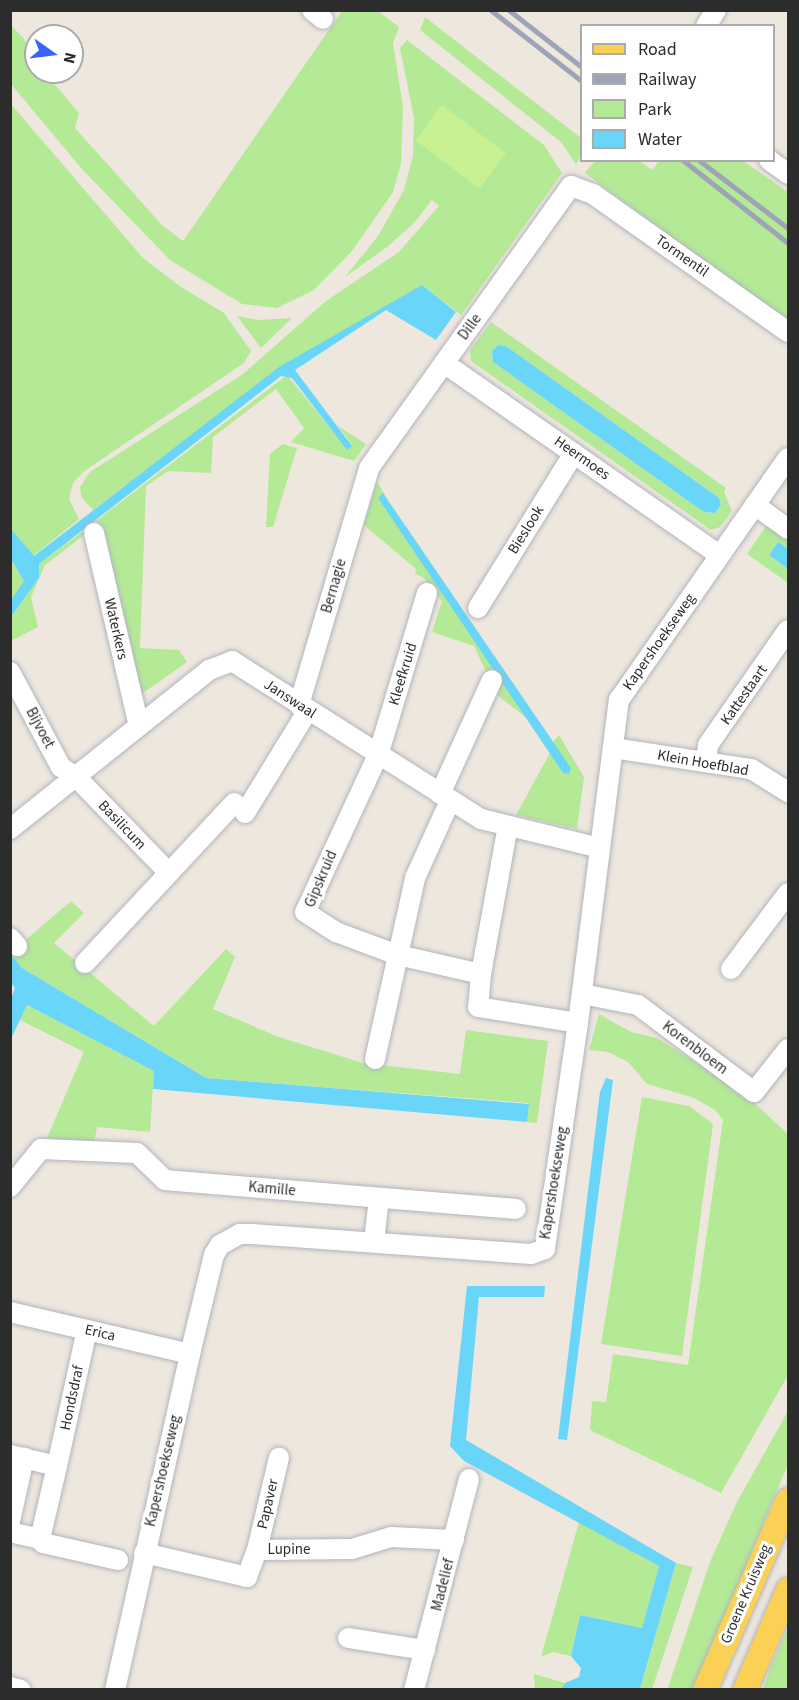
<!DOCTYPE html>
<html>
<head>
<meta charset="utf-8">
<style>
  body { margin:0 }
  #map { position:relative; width:799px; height:1700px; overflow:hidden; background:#eee7dd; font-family:"Source Sans 3",sans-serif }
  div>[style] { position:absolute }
  .green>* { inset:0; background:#b4e996 }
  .pitch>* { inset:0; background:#caf191; transform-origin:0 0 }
  .water>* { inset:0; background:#69d5f8 }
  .roads { filter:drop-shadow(0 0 2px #b1b4c0) drop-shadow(0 0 2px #b1b4c0) }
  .minor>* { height:20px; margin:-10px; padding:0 10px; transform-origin:10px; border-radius:10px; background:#fff }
  .major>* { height:24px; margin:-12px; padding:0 12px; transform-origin:12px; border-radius:12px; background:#fbd155 }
  .rail>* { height:4.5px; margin:-2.25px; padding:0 2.25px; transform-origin:2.25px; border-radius:2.25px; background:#9fa3b7 }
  span { translate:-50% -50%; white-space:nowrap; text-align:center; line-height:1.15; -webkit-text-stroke:6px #fff; paint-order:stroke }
  .street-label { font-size:15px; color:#2c2c2c }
  .frame { position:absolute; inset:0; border:12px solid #2c2c2c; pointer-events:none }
  .legend { position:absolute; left:580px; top:24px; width:195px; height:138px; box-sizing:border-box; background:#fff; border:2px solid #ababab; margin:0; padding:8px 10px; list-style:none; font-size:18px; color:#2c2c2c }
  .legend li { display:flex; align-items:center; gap:12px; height:30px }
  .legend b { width:30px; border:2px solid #ababab }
  .north { position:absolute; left:24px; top:24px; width:60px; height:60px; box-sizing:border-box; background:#fff; border:2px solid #ababab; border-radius:50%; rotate:104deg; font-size:16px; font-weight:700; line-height:24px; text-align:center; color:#2c2c2c }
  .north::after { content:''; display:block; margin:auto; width:21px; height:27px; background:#3962ff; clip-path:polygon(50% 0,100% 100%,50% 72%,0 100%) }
</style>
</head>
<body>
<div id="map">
  <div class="green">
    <i style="clip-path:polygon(342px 11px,378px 11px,399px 27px,393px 43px,403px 108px,401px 164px,393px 192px,352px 251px,314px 290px,277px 308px,242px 304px,170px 260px,82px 169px,11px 84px,11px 25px,24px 39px,36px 63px,36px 72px,44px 72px,79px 113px,75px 128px,162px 225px,183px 241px)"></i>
    <i style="clip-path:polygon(425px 17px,581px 138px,581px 156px,576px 164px,561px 142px,420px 30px)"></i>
    <i style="clip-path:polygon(407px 40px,544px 145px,562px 173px,461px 315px,422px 285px,226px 409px,93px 510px,81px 497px,80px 487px,90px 472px,243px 374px,326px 301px,399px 252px,439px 206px,432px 200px,414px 223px,387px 247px,345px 277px,378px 236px,404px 190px,413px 156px,414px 118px,400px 48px)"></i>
    <i style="clip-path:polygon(10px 103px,143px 258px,181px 287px,224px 313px,251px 351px,244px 363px,83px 472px,73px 483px,69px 499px,79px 519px,33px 556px,11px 529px)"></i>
    <i style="clip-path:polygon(595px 161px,639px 161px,652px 170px,659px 161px,743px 161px,788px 192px,788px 323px,585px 173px)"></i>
    <i style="clip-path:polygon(237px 316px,258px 320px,292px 318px,261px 348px)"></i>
    <i style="clip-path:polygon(evenodd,491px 322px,726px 488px,724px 492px,732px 511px,720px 527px,711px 530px,471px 361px,470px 350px,491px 322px,498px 345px,506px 346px,719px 498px,721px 505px,715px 513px,704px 512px,493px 362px,492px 351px,498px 345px)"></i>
    <i style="clip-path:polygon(287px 375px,347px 449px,352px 445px,338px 426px,366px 444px,354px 461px,291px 442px,304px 428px,276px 389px,213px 437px,211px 473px,168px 471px,146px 486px,140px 648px,179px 650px,187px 662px,140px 695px,96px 521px)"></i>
    <i style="clip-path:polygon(283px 444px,297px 448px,273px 527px,266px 527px,270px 454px)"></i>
    <i style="clip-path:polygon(377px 482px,385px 495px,379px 498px,527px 718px,497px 695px,474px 646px,432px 632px,442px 601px,424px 578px,415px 574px,416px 569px,364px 525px)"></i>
    <i style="clip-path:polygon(769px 522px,788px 536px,788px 549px,778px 542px,769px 555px,788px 569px,788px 583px,747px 554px)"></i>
    <i style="clip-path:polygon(86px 529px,88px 532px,45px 565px,31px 597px,38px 627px,11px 641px,11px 617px,39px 578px,39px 564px)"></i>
    <i style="clip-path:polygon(11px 559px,24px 581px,11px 600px)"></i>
    <i style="clip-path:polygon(559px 735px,584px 777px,577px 829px,516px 815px,550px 753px,563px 773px,571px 768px,552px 743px)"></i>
    <i style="clip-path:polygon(71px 901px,84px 913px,54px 943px,154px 1026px,226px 949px,235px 957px,213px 1009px,279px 1037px,363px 1063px,460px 1074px,466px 1030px,548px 1041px,537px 1123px,527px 1122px,529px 1103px,206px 1078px,22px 968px,11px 955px,10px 946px,14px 950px)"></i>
    <i style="clip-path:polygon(27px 1005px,154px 1071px,150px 1132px,97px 1127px,94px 1143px,47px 1138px,84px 1052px,20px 1020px)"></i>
    <i style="clip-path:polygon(599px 1014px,631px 1032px,657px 1038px,742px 1092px,788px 1134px,788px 1375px,721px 1493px,590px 1430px,592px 1401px,606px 1402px,613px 1354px,688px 1365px,723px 1120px,715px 1110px,694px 1098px,647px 1084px,628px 1062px,608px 1052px,589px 1050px)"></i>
    <i style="clip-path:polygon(642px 1097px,689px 1106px,713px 1124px,682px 1356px,601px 1344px)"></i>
    <i style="clip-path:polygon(788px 1411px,788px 1464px,694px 1689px,667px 1690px,710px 1562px,737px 1502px)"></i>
    <i style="clip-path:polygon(579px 1522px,659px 1566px,642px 1628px,580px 1615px,571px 1656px,553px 1652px,541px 1657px)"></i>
    <i style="clip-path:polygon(676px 1563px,693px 1567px,652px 1689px,640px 1690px)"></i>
    <i style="clip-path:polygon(788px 1627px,788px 1689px,763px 1689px,770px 1669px)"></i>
    <i style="clip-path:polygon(534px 1674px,565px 1683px,561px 1689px,535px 1689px)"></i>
  </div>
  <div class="pitch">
    <i style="left:442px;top:105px;width:80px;height:44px;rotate:37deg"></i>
  </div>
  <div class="water">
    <i style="clip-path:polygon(422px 285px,456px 312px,436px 340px,386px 310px,295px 370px,352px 446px,347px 450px,292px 378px,281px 376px,39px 564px,39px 578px,11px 617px,11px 600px,24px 581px,11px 559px,11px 529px,34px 556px,279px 367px)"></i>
    <i style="clip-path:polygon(498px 345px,506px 346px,719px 498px,721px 505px,715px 513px,704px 512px,493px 362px,492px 351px)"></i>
    <i style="clip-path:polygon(383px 493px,571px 768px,569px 774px,563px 773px,378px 498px)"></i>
    <i style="clip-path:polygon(778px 542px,788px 549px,788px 569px,769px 555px)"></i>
    <i style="clip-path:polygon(11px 955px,22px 968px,206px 1078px,529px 1104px,527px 1122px,153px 1089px,154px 1071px,27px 1005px,11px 1039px,11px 999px,15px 988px,11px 983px)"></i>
    <i style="clip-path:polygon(606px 1078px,613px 1080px,567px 1440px,558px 1439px,600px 1092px)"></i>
    <i style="clip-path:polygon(467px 1286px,545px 1286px,544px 1297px,479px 1297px,466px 1440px,676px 1563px,640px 1689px,561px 1689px,565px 1683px,579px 1677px,581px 1668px,571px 1656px,580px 1615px,642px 1628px,659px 1566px,464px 1461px,450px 1446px)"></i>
  </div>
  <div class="roads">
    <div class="minor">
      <i style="left:312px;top:10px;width:14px;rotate:39deg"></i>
      <i style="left:706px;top:26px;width:19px;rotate:-58deg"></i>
      <i style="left:769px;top:160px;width:24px;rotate:36deg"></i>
      <i style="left:444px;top:363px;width:335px;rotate:34.9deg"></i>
      <i style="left:755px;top:505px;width:41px;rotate:36deg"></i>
      <i style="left:94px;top:533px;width:198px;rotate:76.9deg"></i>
      <i style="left:427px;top:593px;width:169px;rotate:106.8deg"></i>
      <i style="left:378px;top:755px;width:173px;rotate:114.9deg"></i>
      <i style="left:305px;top:912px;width:37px;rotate:33deg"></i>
      <i style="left:336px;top:932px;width:66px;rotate:20.4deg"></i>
      <i style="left:398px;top:955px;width:85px;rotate:12.9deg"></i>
      <i style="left:481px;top:974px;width:33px;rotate:95deg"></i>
      <i style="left:478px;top:1007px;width:101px;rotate:9.1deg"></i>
      <i style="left:478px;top:608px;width:182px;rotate:-58.2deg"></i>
      <i style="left:10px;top:672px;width:108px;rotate:61.8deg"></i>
      <i style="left:61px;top:767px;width:19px;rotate:35deg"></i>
      <i style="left:77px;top:778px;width:129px;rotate:45.9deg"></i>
      <i style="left:299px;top:705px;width:247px;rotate:-73.5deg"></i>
      <i style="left:369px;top:468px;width:347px;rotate:-54.4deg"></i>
      <i style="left:571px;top:186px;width:23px;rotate:20deg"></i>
      <i style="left:593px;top:194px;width:239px;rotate:35.3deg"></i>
      <i style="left:613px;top:748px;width:140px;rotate:8.7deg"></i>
      <i style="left:751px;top:769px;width:44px;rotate:31.9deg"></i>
      <i style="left:706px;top:762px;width:17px;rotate:-83deg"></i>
      <i style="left:708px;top:745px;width:140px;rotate:-55.2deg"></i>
      <i style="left:440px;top:794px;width:125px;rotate:-65.5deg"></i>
      <i style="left:245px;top:813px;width:121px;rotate:-58.5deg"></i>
      <i style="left:10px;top:829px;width:255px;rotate:-38.6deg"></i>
      <i style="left:209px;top:670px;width:25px;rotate:-21deg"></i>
      <i style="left:232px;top:661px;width:295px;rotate:32.4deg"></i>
      <i style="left:481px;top:819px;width:122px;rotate:13.7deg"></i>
      <i style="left:10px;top:938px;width:11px;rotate:49deg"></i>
      <i style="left:85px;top:963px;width:219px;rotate:-47deg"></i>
      <i style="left:731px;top:969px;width:95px;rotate:-53.1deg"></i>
      <i style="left:481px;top:974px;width:150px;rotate:-79.7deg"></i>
      <i style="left:582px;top:994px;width:57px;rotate:11.1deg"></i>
      <i style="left:638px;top:1005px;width:145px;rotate:36.9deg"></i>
      <i style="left:754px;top:1092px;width:55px;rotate:-51.7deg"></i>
      <i style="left:375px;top:1059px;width:185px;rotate:-77.5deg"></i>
      <i style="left:415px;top:878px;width:85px;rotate:-65.6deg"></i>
      <i style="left:10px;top:1187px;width:49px;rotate:-50.8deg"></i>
      <i style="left:41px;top:1149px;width:96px;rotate:2.4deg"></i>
      <i style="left:137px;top:1153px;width:39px;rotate:44deg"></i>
      <i style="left:165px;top:1180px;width:352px;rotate:4.7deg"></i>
      <i style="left:374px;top:1242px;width:44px;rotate:-83.5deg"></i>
      <i style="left:10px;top:1312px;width:185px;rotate:13.1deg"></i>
      <i style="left:10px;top:1455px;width:48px;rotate:13.2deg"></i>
      <i style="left:57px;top:1466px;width:139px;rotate:-77.6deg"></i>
      <i style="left:10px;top:1521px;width:65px;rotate:-77.5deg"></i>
      <i style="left:10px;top:1532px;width:31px;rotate:13deg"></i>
      <i style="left:40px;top:1539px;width:75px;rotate:-76.9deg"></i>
      <i style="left:40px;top:1539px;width:5px;rotate:53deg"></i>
      <i style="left:43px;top:1543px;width:77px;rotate:12.8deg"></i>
      <i style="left:257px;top:1550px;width:95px;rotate:-76.6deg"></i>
      <i style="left:144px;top:1553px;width:106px;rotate:13.1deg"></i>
      <i style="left:247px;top:1577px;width:29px;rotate:-70deg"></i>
      <i style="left:257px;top:1550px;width:95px;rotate:-0.6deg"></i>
      <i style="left:352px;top:1549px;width:41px;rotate:-17.1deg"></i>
      <i style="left:391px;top:1537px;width:63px;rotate:2.7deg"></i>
      <i style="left:348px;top:1638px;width:78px;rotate:8.9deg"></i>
      <i style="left:10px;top:1687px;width:11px;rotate:15deg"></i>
      <i style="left:115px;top:1690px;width:344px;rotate:-77.4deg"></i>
      <i style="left:190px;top:1354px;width:102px;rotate:-76.4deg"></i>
      <i style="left:214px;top:1255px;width:12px;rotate:-59deg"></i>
      <i style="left:220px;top:1245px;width:23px;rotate:-29deg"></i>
      <i style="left:240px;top:1234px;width:12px"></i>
      <i style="left:252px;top:1234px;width:280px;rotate:4.1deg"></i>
      <i style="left:531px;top:1254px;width:15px;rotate:-20deg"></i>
      <i style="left:545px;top:1249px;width:228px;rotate:-81.7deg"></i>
      <i style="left:578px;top:1023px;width:326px;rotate:-82.8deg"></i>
      <i style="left:619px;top:700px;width:295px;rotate:-55.1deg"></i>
      <i style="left:414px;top:1690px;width:218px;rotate:-75.4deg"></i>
    </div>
    <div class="major">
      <i style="left:705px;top:1690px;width:207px;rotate:-66.4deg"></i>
      <i style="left:745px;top:1690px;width:109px;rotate:-66.7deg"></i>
    </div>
  </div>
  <div class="rail">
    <i style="left:491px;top:10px;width:115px;rotate:38deg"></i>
    <i style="left:509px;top:10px;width:93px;rotate:38deg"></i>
    <i style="left:683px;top:160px;width:134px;rotate:38.3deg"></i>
    <i style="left:699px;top:160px;width:112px;rotate:37.4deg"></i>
  </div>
  <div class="street-label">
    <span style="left:682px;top:256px;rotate:35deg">Tormentil</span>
    <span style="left:470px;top:327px;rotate:-54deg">Dille</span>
    <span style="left:582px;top:458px;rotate:35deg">Heermoes</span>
    <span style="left:526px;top:530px;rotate:-58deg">Bieslook</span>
    <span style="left:334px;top:586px;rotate:-74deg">Bernagie</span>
    <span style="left:116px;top:629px;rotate:77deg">Waterkers</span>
    <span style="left:659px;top:642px;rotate:-55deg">Kapershoekseweg</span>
    <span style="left:403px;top:674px;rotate:-73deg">Kleefkruid</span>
    <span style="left:744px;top:695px;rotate:-55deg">Kattestaart</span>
    <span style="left:290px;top:699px;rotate:33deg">Janswaal</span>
    <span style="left:40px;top:728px;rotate:62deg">Bijvoet</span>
    <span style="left:703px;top:763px;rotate:10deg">Klein Hoefblad</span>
    <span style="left:122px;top:825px;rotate:46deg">Basilicum</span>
    <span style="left:321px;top:879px;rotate:-67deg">Gipskruid</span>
    <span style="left:695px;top:1048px;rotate:37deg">Korenbloem</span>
    <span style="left:554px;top:1183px;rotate:-81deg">Kapershoekseweg</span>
    <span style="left:272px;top:1189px;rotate:5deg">Kamille</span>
    <span style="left:100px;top:1333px;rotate:13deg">Erica</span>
    <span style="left:72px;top:1398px;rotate:-78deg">Hondsdraf</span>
    <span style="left:163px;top:1471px;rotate:-77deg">Kapershoekseweg</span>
    <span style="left:268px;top:1504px;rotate:-77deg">Papaver</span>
    <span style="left:289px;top:1550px">Lupine</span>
    <span style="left:443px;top:1585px;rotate:-76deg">Madelief</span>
    <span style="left:746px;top:1594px;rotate:-67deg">Groene Kruisweg</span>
  </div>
  <div class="frame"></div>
  <ul class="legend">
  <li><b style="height:8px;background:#fbd155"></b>Road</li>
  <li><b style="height:8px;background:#9fa3b7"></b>Railway</li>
  <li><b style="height:16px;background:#b4e996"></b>Park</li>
  <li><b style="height:16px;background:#69d5f8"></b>Water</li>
  </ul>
  <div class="north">N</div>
</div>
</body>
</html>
